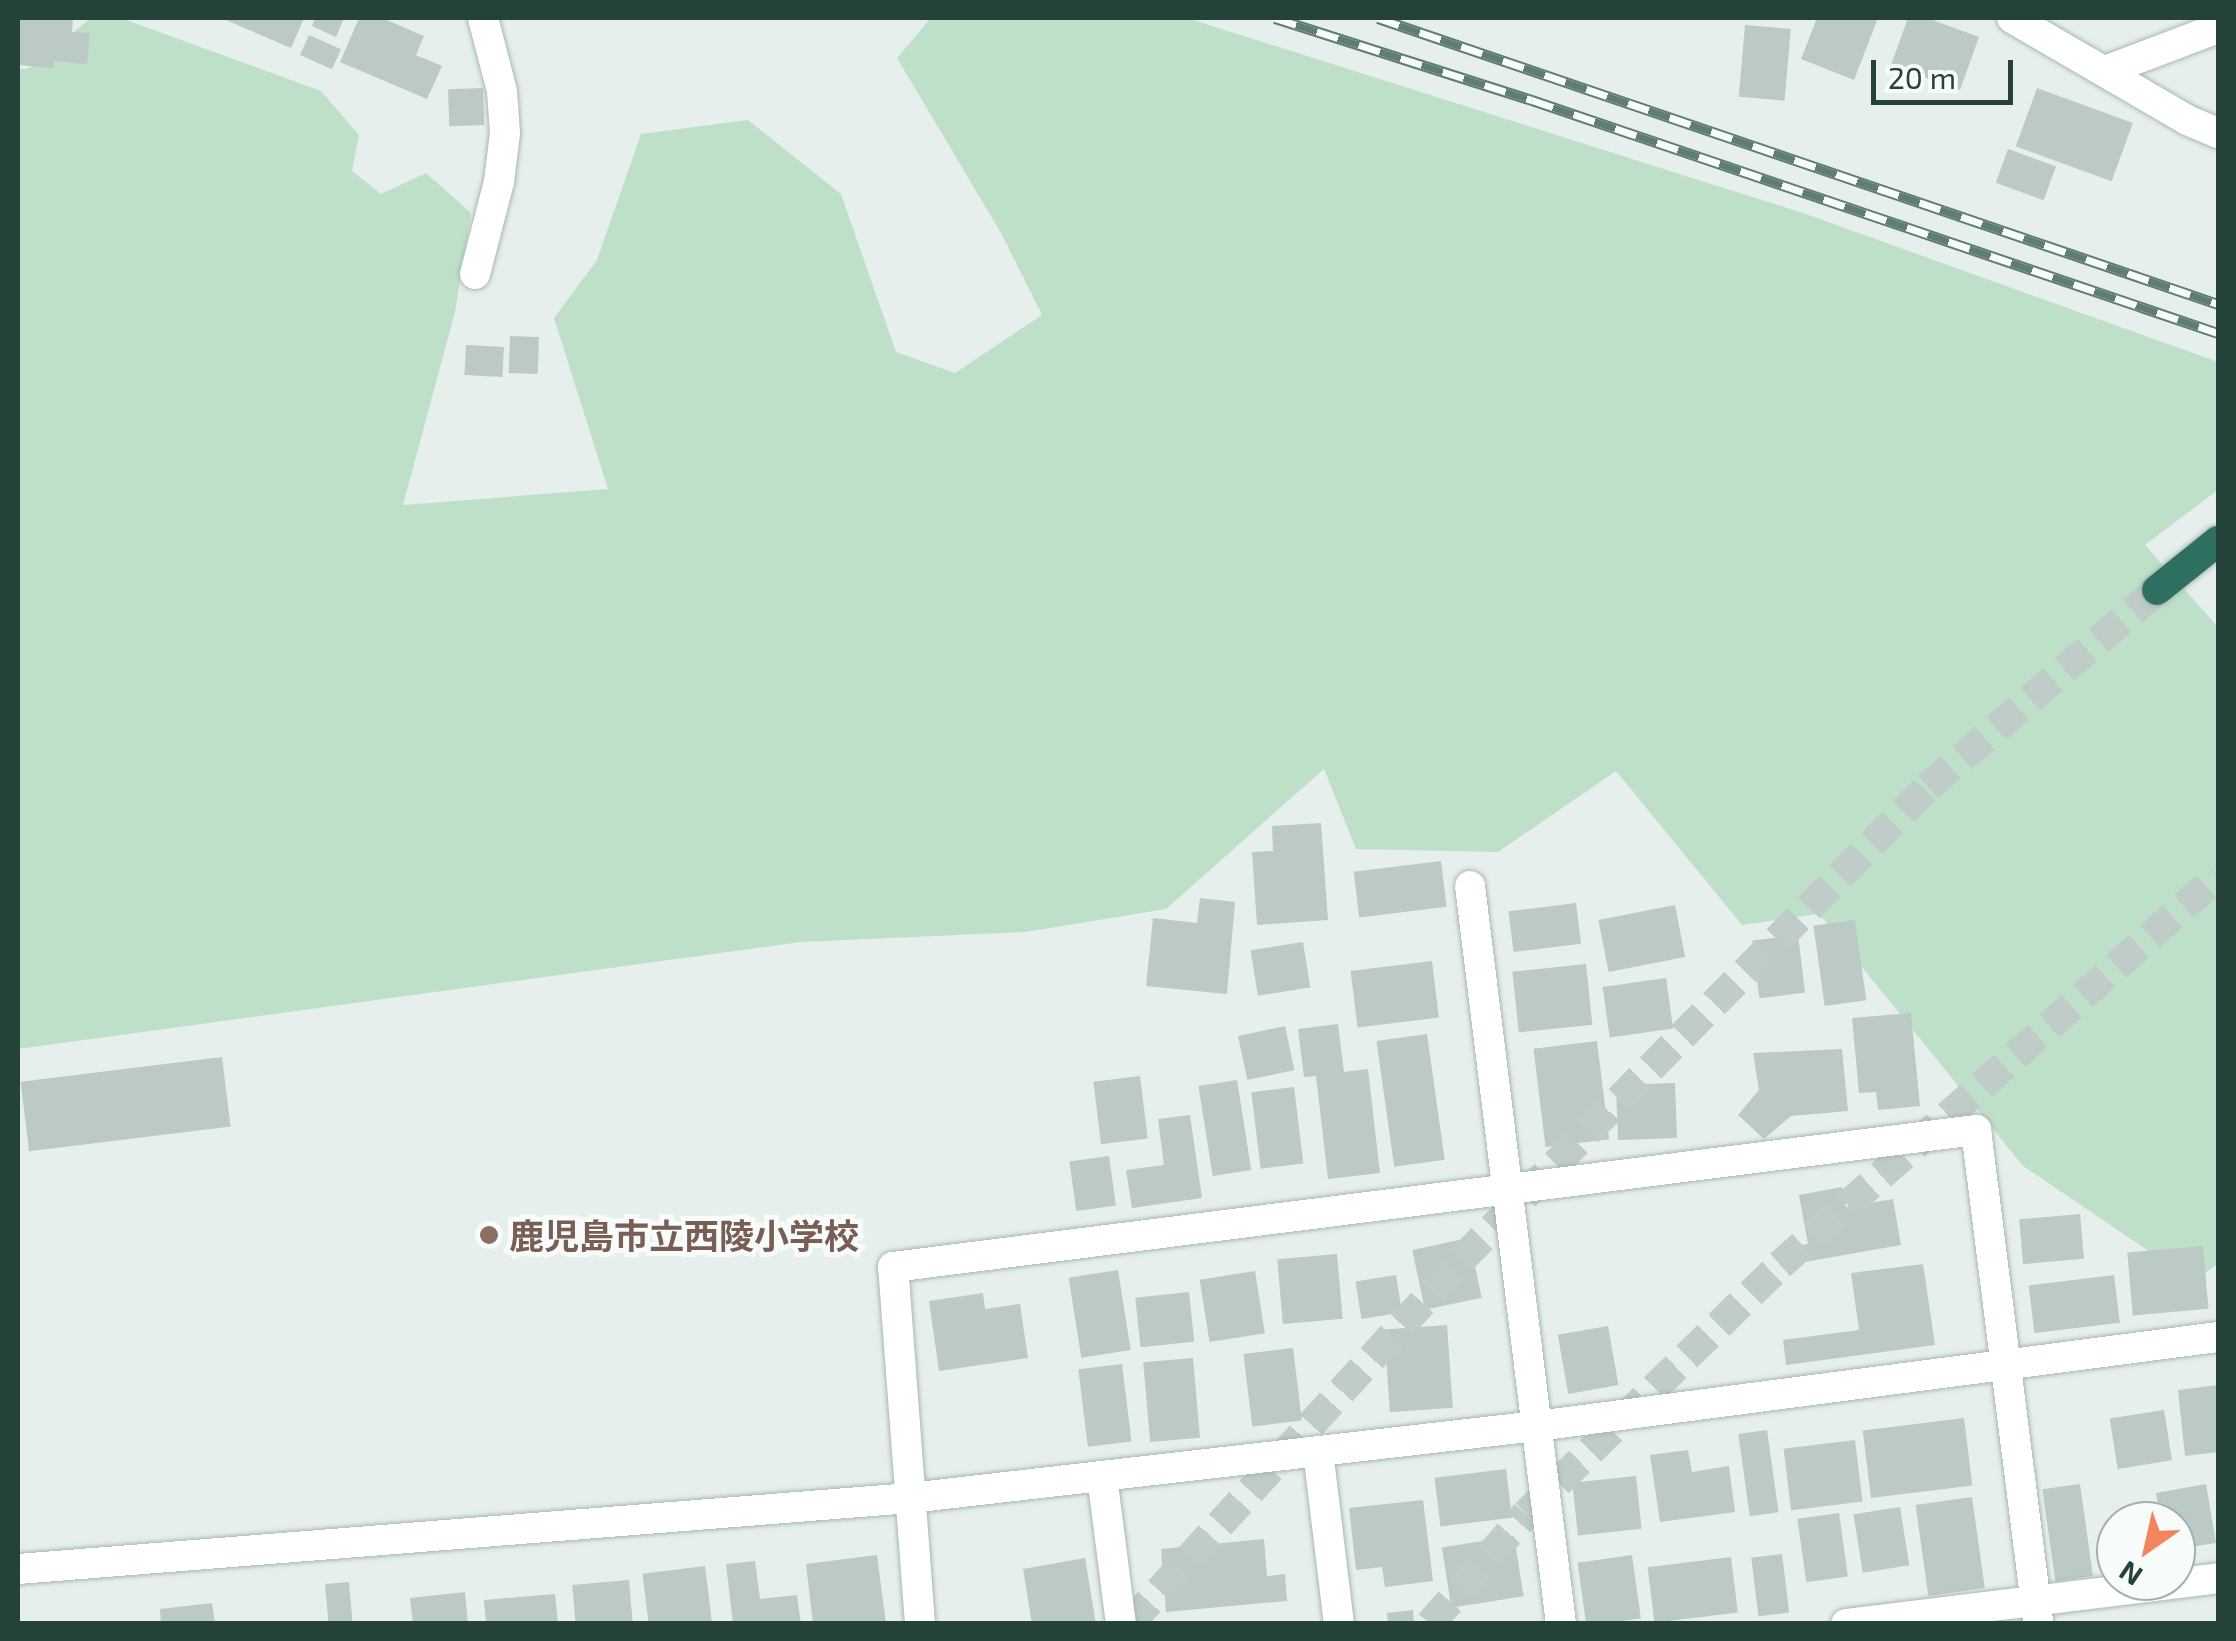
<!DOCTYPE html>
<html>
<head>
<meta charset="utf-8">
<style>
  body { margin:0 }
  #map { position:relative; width:2236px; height:1641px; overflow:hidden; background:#e6efeb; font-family:"Exo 2","Noto Sans JP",sans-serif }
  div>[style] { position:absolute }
  .green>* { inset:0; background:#bfe0c8 }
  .building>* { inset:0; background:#bbcac4; transform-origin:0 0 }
  .highway-tunnel>* { height:30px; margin-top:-15px; transform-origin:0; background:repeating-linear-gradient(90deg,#bfccc8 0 30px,transparent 0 45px) }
  .roads { filter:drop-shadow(0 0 2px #a8b8b2) drop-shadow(0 0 2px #a8b8b2) }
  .street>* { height:30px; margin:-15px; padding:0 15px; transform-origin:15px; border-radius:15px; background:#fff }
  .highway>* { height:30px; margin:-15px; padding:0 15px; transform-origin:15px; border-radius:15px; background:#2f6f62 }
  .rail>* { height:11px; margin-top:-5.5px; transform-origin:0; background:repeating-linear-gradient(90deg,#f7fbf9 0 22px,#5f7d75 0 44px); box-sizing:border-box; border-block:2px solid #5f7d75 }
  .dots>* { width:28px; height:28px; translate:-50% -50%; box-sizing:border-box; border:5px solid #f7fbf9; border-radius:50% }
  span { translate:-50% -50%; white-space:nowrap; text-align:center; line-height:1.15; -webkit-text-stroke:10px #f7fbf9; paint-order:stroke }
  .education-label { font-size:35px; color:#785e54; font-weight:700 }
  .left { translate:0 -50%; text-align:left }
  .frame { position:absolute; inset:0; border:20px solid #24423a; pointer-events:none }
  .north { position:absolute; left:2096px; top:1501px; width:100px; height:100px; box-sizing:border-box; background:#f7fbf9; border:2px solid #a3b1ad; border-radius:50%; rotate:214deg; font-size:28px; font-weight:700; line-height:40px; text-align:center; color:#24423a }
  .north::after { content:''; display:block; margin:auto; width:35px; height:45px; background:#f4845f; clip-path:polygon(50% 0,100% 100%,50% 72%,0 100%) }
  .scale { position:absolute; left:1871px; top:60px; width:142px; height:45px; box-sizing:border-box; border:5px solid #24423a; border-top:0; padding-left:12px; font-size:30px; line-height:35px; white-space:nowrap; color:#24423a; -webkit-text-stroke:8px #f7fbf9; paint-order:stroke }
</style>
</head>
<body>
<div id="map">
  <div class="green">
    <i style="clip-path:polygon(91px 18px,121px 18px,321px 91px,359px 135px,352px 171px,381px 194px,426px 173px,471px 213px,455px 312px,403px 505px,608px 489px,554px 318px,597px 260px,641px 134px,748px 120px,841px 194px,896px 352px,955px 373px,1042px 315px,1001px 233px,897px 58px,931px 18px,1187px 18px,1803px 213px,2218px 362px,2218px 490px,2145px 545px,2218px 627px,2218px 1264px,2193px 1281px,2023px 1166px,1819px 914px,1742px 925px,1616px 771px,1498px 852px,1356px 849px,1324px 769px,1166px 909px,1025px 932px,801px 942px,18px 1049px,18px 70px,29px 68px)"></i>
  </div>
  <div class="building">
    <i style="clip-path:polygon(20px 18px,73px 18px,72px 32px,90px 33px,87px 64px,54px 61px,53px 68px,18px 65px)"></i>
    <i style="clip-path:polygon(221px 18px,304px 18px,291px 48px)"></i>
    <i style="clip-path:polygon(315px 18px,344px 18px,336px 37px,312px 26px)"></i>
    <i style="clip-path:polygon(359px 18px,382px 18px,424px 36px,416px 55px,442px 66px,427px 99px,340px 62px)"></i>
    <i style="clip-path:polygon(1817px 18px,1878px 18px,1854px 80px,1801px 59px)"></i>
    <i style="clip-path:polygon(1908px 18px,1927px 18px,1979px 37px,1960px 90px,1891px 65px)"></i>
    <i style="left:1745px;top:25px;width:46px;height:72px;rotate:5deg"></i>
    <i style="left:309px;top:35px;width:35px;height:22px;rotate:24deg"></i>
    <i style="left:483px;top:88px;width:37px;height:35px;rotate:88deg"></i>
    <i style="left:2037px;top:88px;width:102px;height:62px;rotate:20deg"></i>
    <i style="left:2008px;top:149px;width:51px;height:36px;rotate:20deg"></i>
    <i style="left:510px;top:336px;width:29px;height:37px;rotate:2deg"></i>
    <i style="left:466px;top:345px;width:38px;height:30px;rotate:3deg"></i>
    <i style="clip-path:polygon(1321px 823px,1328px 920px,1257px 925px,1252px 852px,1273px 851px,1272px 826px)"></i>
    <i style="left:1441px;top:861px;width:46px;height:88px;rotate:83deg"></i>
    <i style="clip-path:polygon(1200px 898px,1235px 902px,1227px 994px,1146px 986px,1153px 918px,1197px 923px)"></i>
    <i style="left:1576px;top:903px;width:41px;height:68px;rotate:83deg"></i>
    <i style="left:1675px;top:905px;width:53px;height:78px;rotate:79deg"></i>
    <i style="left:1855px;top:920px;width:81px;height:42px;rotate:82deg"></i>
    <i style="left:1798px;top:935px;width:58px;height:46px;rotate:83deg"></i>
    <i style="left:1303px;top:942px;width:46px;height:53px;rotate:81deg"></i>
    <i style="left:1432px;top:961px;width:57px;height:82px;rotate:83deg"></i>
    <i style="left:1586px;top:964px;width:61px;height:74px;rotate:84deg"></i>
    <i style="left:1666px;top:978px;width:51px;height:64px;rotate:82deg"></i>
    <i style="clip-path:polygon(1911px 1013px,1920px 1106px,1878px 1110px,1876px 1092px,1859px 1093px,1852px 1018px)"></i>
    <i style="clip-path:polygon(1338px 1024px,1344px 1072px,1368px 1069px,1380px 1173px,1328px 1179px,1316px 1076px,1304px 1077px,1298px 1029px)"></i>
    <i style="left:1285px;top:1026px;width:45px;height:48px;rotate:78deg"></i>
    <i style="left:1427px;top:1034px;width:127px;height:51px;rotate:82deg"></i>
    <i style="left:1597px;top:1041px;width:99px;height:64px;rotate:83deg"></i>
    <i style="clip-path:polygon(1842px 1049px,1848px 1111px,1791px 1116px,1764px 1139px,1738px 1115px,1759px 1090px,1753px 1053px)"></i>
    <i style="left:222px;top:1057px;width:70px;height:203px;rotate:83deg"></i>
    <i style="left:1140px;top:1076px;width:63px;height:47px;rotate:83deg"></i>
    <i style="left:1237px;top:1080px;width:91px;height:39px;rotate:81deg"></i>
    <i style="left:1675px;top:1083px;width:55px;height:59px;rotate:88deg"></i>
    <i style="left:1294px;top:1087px;width:77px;height:43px;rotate:83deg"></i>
    <i style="clip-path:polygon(1190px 1115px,1202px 1198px,1132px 1208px,1126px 1170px,1164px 1165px,1158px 1119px)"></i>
    <i style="left:1109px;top:1156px;width:50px;height:40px;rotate:82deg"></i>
    <i style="clip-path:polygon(1842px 1187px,1846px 1207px,1893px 1199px,1901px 1245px,1799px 1263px,1796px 1246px,1808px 1244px,1799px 1195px)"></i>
    <i style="left:2080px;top:1214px;width:45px;height:61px;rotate:85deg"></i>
    <i style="left:1469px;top:1238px;width:61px;height:58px;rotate:78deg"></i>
    <i style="left:2203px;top:1246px;width:63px;height:76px;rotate:85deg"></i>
    <i style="left:1337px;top:1254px;width:65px;height:60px;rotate:85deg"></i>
    <i style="clip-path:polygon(1923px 1264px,1935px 1345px,1786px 1365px,1783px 1340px,1859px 1330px,1851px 1273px)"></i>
    <i style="left:1118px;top:1270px;width:81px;height:50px;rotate:81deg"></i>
    <i style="left:1255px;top:1271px;width:63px;height:56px;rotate:81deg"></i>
    <i style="left:1396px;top:1275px;width:38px;height:41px;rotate:81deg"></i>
    <i style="left:2114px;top:1275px;width:48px;height:86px;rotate:83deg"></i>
    <i style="left:1189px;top:1292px;width:50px;height:54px;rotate:84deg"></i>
    <i style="clip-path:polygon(983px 1293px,985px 1309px,1020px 1304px,1028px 1358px,939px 1371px,929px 1301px)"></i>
    <i style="left:1447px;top:1325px;width:83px;height:63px;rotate:86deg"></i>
    <i style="left:1608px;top:1326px;width:60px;height:51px;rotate:80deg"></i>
    <i style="left:1293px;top:1348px;width:73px;height:50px;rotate:83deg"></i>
    <i style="left:1193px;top:1358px;width:80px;height:50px;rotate:85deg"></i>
    <i style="left:1122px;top:1364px;width:78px;height:44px;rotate:83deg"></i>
    <i style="clip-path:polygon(2218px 1385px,2218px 1452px,2185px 1456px,2178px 1390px)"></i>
    <i style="left:2164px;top:1410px;width:51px;height:55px;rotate:81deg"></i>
    <i style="left:1964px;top:1418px;width:68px;height:102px;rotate:83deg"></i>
    <i style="left:1767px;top:1430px;width:83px;height:29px;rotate:82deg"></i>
    <i style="left:1855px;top:1440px;width:62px;height:72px;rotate:83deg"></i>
    <i style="clip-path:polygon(1688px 1450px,1692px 1472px,1729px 1466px,1735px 1512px,1660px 1522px,1650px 1455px)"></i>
    <i style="left:1506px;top:1469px;width:49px;height:72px;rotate:83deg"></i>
    <i style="left:1636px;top:1476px;width:53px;height:64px;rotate:84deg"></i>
    <i style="left:2080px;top:1484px;width:93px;height:38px;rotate:82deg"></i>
    <i style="clip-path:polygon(2206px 1484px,2216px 1543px,2176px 1549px,2176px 1521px,2161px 1521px,2156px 1493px)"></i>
    <i style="left:1972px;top:1497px;width:92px;height:57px;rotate:82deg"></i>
    <i style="clip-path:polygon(1423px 1500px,1433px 1581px,1385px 1587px,1382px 1567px,1356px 1570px,1349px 1508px)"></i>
    <i style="left:1900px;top:1507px;width:59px;height:47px;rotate:81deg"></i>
    <i style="left:1839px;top:1513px;width:64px;height:42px;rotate:82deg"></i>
    <i style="left:1514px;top:1536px;width:61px;height:73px;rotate:81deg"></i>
    <i style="clip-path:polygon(1264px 1539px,1267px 1576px,1285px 1574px,1287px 1601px,1166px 1612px,1161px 1549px)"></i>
    <i style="left:1782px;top:1554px;width:59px;height:31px;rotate:83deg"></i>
    <i style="clip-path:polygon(877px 1555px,886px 1624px,813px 1624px,806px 1564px)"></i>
    <i style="left:1632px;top:1555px;width:64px;height:55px;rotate:82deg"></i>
    <i style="left:1731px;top:1557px;width:56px;height:84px;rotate:83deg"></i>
    <i style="clip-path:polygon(1085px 1558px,1096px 1624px,1032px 1624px,1023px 1569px)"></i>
    <i style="clip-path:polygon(755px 1561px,760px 1599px,797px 1595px,801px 1624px,733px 1624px,726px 1564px)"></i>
    <i style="left:705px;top:1566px;width:58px;height:63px;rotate:83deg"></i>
    <i style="left:629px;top:1580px;width:44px;height:57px;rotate:85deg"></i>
    <i style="left:349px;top:1582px;width:42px;height:24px;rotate:85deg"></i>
    <i style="clip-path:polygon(465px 1592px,468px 1624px,413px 1624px,410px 1598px)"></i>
    <i style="clip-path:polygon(555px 1594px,558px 1624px,486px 1624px,484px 1600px)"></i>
    <i style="clip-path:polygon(212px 1603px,215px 1624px,161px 1624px,160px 1609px)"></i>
    <i style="clip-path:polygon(1413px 1610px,1414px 1624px,1388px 1624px,1387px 1613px)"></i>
  </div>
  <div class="highway-tunnel">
    <i style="left:1129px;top:1624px;width:493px;rotate:-47.6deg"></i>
    <i style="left:1461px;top:1260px;width:665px;rotate:-45.37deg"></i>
    <i style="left:1928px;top:787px;width:302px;rotate:-40.7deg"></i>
    <i style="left:1430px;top:1624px;width:146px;rotate:-48.9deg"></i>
    <i style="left:1526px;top:1514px;width:356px;rotate:-44.4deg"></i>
    <i style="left:1780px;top:1265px;width:586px;rotate:-41.61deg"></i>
  </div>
  <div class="roads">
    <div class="street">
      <i style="left:2012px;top:18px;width:203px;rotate:30.2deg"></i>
      <i style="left:2187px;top:120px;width:34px;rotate:23deg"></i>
      <i style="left:2105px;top:71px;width:121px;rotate:-20.8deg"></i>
      <i style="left:475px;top:274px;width:95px;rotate:-75.4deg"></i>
      <i style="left:499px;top:182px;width:49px;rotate:-83deg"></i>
      <i style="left:505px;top:133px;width:42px;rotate:-94.1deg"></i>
      <i style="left:502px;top:91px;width:75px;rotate:-104.6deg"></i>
      <i style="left:1470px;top:886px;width:744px;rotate:82.97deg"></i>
      <i style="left:1318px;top:1451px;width:174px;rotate:83.1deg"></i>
      <i style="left:1102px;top:1476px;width:149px;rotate:82.7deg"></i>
      <i style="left:18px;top:1569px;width:895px;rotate:-4.55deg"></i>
      <i style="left:910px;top:1498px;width:631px;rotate:-6.55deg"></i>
      <i style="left:1537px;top:1426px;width:687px;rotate:-7.45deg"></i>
      <i style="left:920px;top:1624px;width:358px;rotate:-94.3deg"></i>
      <i style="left:893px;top:1267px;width:1092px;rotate:-7.21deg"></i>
      <i style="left:1976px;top:1130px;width:498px;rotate:82.8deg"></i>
      <i style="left:1846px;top:1624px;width:375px;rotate:-7deg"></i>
    </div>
    <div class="highway">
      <i style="left:2157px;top:590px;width:78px;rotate:-38.8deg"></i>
    </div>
  </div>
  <div class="rail">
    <i style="left:1275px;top:18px;width:270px;rotate:17.7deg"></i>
    <i style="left:1532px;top:100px;width:724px;rotate:18.76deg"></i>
    <i style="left:1378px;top:18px;width:887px;rotate:18.8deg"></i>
  </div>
  <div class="dots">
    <i style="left:489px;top:1235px;background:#8d6e63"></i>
  </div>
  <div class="education-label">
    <span class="left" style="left:509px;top:1235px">鹿児島市立西陵小学校</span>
  </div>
  <div class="frame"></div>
  <div class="north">N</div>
  <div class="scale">20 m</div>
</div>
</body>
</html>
